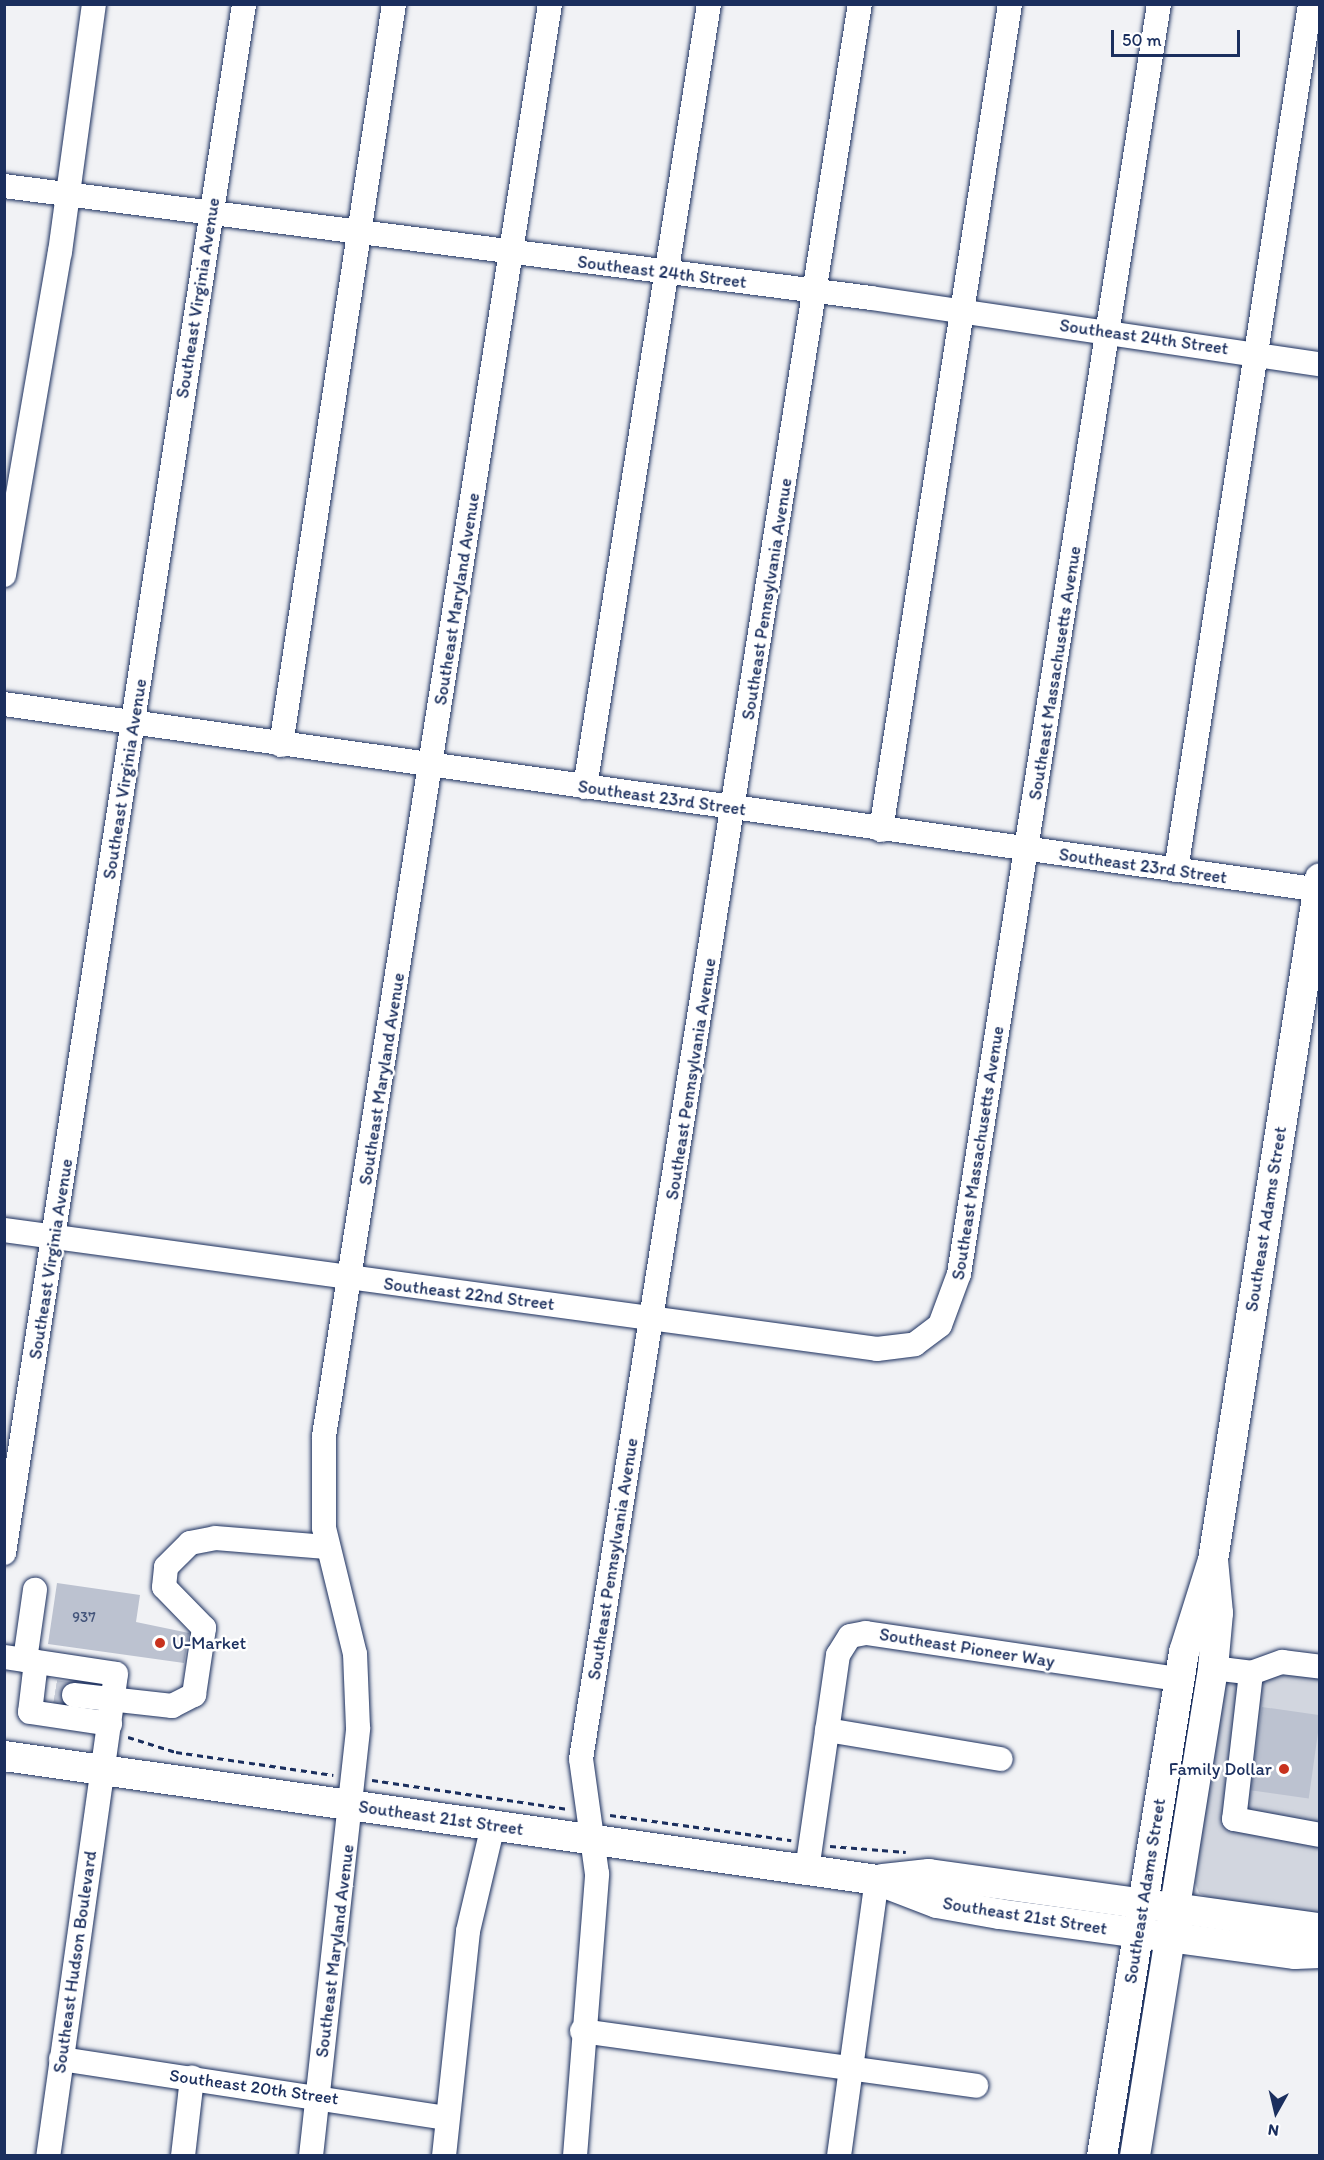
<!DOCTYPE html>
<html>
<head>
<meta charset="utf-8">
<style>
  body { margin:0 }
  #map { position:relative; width:1324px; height:2160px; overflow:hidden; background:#f1f2f5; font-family:Itim,sans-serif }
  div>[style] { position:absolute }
  .green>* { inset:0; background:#d2d6df }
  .building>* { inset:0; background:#bcc2d0; transform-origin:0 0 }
  .minor-tunnel>* { height:24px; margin-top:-12px; transform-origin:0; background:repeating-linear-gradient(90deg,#c6cbd7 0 24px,transparent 0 36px) }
  .path>* { height:3px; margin-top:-1.5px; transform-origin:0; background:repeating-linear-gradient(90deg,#1b2f5e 0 6px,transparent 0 10.5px) }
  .roads { filter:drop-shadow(0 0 2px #1b2f5e) drop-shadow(0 0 2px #1b2f5e) }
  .minor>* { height:24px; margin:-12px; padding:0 12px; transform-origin:12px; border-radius:12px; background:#fff }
  .major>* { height:30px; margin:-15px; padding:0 15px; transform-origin:15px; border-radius:15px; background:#fff }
  .dots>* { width:16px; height:16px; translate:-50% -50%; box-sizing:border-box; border:3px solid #fff; border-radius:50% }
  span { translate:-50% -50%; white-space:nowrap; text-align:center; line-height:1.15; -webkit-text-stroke:5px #fff; paint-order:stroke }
  .number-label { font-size:15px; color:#43547a }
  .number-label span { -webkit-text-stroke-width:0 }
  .street-label { font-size:18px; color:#1b2f5e }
  .poi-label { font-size:18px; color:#1b2f5e }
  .left { translate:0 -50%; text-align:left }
  .right { translate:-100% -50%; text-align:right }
  .frame { position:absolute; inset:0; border:6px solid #1b2f5e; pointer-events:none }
  .north { position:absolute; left:1246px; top:2082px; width:60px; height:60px; -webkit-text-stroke:4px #fff; paint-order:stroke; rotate:188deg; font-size:16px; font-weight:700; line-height:24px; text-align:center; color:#1b2f5e }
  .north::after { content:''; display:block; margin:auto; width:21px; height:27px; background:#1b2f5e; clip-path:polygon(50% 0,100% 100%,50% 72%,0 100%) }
  .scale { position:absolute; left:1111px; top:30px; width:129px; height:27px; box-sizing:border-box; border:3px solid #1b2f5e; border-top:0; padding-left:8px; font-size:18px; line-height:21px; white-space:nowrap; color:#1b2f5e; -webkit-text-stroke:4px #fff; paint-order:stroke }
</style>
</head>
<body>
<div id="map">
  <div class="green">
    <i style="clip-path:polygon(1246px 1657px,1319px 1670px,1319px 1916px,1215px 1901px,1199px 1893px,1195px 1883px,1224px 1667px,1233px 1658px)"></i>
  </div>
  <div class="building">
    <i style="clip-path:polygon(57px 1583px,140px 1595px,136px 1622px,189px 1633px,184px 1663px,48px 1644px)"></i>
    <i style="left:1262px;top:1707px;width:59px;height:84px;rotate:8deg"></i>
  </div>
  <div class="minor-tunnel">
    <i style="left:55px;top:1692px;width:19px;rotate:9deg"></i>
  </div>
  <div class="path">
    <i style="left:128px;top:1737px;width:50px;rotate:17.4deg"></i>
    <i style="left:176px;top:1752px;width:159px;rotate:8.3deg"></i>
    <i style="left:372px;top:1780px;width:198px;rotate:8.4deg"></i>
    <i style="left:610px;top:1815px;width:183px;rotate:7.9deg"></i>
    <i style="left:830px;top:1846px;width:76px;rotate:4.5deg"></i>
  </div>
  <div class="roads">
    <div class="minor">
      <i style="left:4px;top:186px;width:874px;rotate:7.36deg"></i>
      <i style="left:871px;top:298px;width:454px;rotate:8.4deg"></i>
      <i style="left:4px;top:575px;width:328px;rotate:-80.2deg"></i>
      <i style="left:60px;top:252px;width:250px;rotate:-82.2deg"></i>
      <i style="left:4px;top:704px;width:1329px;rotate:8.04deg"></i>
      <i style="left:281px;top:745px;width:750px;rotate:-81.33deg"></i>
      <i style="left:585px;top:787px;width:793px;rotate:-81deg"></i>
      <i style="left:881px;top:830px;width:836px;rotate:-81.12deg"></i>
      <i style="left:1176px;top:870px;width:876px;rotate:-81.2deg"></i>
      <i style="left:4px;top:1230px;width:881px;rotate:7.76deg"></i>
      <i style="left:877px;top:1349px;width:38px;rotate:-7deg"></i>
      <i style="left:915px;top:1344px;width:31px;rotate:-37deg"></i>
      <i style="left:940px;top:1325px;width:54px;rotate:-69.6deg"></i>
      <i style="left:959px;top:1274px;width:1286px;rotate:-81.05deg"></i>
      <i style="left:4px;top:1553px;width:1567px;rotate:-81.19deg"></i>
      <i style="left:4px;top:1657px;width:113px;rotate:8.6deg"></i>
      <i style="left:116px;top:1674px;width:487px;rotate:98deg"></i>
      <i style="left:25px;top:1660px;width:71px;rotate:-81.9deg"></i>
      <i style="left:36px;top:1662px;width:50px;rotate:96.8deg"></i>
      <i style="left:30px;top:1712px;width:81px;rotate:8.5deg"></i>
      <i style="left:1213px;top:1668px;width:38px;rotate:7deg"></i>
      <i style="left:1251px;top:1673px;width:147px;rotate:96.6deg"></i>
      <i style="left:1234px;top:1819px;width:87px;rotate:10.5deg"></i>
      <i style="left:1251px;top:1673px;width:33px;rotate:-20deg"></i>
      <i style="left:1282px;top:1662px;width:38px;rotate:7deg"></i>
      <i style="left:74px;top:1695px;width:99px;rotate:6.4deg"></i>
      <i style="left:172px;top:1706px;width:25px;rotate:-27deg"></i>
      <i style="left:194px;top:1695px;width:68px;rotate:-81.5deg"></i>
      <i style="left:204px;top:1628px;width:57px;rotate:-134.3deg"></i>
      <i style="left:164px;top:1587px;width:20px;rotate:-84deg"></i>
      <i style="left:166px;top:1567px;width:34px;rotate:-45deg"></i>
      <i style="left:190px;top:1543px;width:25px;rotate:-11deg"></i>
      <i style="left:215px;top:1538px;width:112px;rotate:4.6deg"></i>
      <i style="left:827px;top:1730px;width:176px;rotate:9.5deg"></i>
      <i style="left:807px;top:1870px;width:217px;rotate:-81.8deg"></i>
      <i style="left:838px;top:1655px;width:22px;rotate:-58deg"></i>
      <i style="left:850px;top:1636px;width:16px;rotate:-11deg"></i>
      <i style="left:866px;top:1633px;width:316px;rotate:8.4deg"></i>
      <i style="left:582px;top:2031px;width:398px;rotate:7.9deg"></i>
      <i style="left:61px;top:2059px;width:390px;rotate:8.7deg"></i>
      <i style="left:183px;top:2156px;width:79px;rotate:-83.4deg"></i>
      <i style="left:311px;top:2156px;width:431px;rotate:-83.7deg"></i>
      <i style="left:358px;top:1728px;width:74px;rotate:-92.3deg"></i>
      <i style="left:355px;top:1654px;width:130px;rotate:-103.8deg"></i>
      <i style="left:324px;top:1528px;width:92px;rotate:-90deg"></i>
      <i style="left:324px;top:1436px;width:1450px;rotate:-81.03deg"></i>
      <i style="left:444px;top:2156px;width:226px;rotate:-83.9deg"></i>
      <i style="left:468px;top:1931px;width:109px;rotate:-76.7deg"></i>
      <i style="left:575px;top:2156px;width:283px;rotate:-85.5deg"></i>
      <i style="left:597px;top:1874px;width:116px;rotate:-97.9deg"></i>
      <i style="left:581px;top:1759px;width:1777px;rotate:-80.97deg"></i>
      <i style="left:839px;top:2156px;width:279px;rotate:-82.2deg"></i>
    </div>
    <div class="major">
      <i style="left:4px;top:1756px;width:882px;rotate:8.08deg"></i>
      <i style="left:877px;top:1880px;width:64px;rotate:21deg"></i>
      <i style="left:937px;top:1903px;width:63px;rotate:10.1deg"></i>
      <i style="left:999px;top:1914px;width:299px;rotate:7.7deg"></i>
      <i style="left:1295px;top:1954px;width:25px;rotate:-2deg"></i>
      <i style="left:883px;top:1879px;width:46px;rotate:-6.2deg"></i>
      <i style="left:929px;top:1874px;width:395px;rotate:7.9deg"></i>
      <i style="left:1102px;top:2156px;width:511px;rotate:-80.76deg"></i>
      <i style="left:1184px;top:1652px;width:93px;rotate:-72.5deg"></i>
      <i style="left:1135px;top:2156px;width:494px;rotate:-80.9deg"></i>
      <i style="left:1213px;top:1668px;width:55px;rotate:-84.8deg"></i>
      <i style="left:1218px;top:1613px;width:53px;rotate:-95.4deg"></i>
      <i style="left:1213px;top:1560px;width:690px;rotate:-81.08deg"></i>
    </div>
  </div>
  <div class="dots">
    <i style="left:160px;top:1643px;background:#c8321e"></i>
    <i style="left:1284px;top:1769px;background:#c8321e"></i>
  </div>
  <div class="number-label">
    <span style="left:84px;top:1618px">937</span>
  </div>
  <div class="street-label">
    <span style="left:662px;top:272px;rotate:7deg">Southeast 24th Street</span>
    <span style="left:198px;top:298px;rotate:-81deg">Southeast Virginia Avenue</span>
    <span style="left:1144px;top:337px;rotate:8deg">Southeast 24th Street</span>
    <span style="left:457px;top:599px;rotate:-81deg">Southeast Maryland Avenue</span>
    <span style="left:767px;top:599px;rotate:-81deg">Southeast Pennsylvania Avenue</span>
    <span style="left:1055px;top:673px;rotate:-81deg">Southeast Massachusetts Avenue</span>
    <span style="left:125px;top:779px;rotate:-81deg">Southeast Virginia Avenue</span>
    <span style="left:662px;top:798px;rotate:8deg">Southeast 23rd Street</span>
    <span style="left:1143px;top:866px;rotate:8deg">Southeast 23rd Street</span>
    <span style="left:382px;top:1079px;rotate:-81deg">Southeast Maryland Avenue</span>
    <span style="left:691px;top:1079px;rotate:-81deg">Southeast Pennsylvania Avenue</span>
    <span style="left:978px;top:1153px;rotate:-81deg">Southeast Massachusetts Avenue</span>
    <span style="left:1266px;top:1219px;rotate:-81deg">Southeast Adams Street</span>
    <span style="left:51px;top:1259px;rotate:-81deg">Southeast Virginia Avenue</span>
    <span style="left:469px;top:1294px;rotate:7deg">Southeast 22nd Street</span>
    <span style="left:613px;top:1559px;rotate:-81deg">Southeast Pennsylvania Avenue</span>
    <span style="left:967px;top:1648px;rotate:9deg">Southeast Pioneer Way</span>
    <span style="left:441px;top:1818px;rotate:8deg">Southeast 21st Street</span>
    <span style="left:1145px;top:1891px;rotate:-81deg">Southeast Adams Street</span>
    <span style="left:1025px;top:1916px;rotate:9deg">Southeast 21st Street</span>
    <span style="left:335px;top:1951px;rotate:-83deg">Southeast Maryland Avenue</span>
    <span style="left:75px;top:1962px;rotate:-82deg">Southeast Hudson Boulevard</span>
    <span style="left:254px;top:2087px;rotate:8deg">Southeast 20th Street</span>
  </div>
  <div class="poi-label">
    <span class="left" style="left:172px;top:1643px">U-Market</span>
    <span class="right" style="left:1272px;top:1769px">Family Dollar</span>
  </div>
  <div class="frame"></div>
  <div class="north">N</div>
  <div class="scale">50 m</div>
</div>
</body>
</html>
